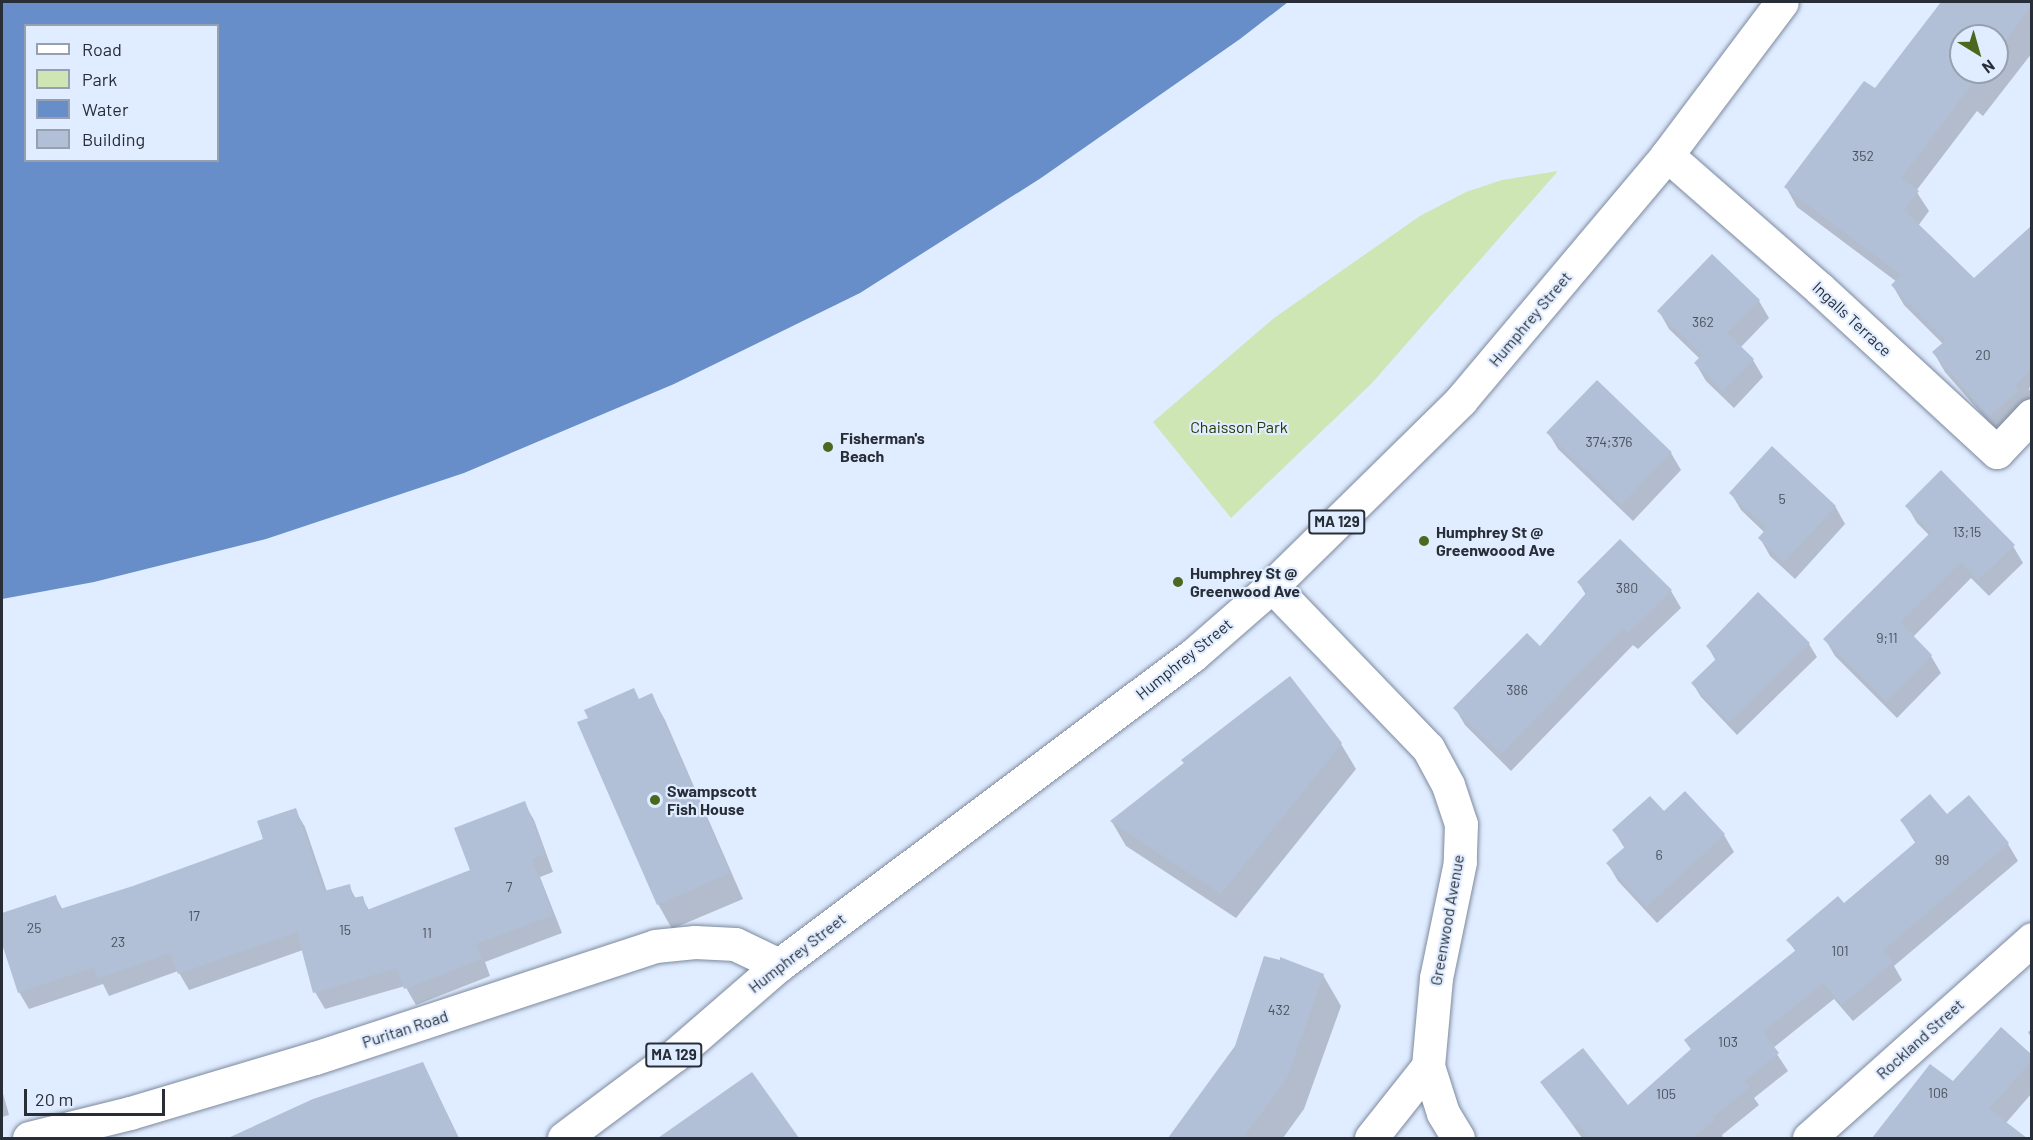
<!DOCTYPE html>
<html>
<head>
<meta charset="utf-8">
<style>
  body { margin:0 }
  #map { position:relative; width:2033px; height:1140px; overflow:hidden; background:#e0ecff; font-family:Barlow,sans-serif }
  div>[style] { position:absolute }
  .green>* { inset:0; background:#cde6b4 }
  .water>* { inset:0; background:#678ec8 }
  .shadow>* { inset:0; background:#0003 }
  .building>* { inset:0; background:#b1c0d6; transform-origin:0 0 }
  .roads { filter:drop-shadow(0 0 2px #7c8a9f) drop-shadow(0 0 2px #7c8a9f) }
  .minor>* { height:33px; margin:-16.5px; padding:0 16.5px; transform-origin:16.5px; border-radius:16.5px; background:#fff }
  .tertiary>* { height:33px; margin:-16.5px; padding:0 16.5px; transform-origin:16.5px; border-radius:16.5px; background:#fff }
  .primary>* { height:33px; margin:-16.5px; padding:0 16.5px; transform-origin:16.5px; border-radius:16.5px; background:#fff }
  .dots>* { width:16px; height:16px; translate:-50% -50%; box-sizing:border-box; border:3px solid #e0ecff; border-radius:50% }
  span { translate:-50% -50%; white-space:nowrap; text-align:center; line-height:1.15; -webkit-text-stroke:4.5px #e0ecff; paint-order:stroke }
  .number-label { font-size:14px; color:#4a525f }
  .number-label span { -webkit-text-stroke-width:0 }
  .shield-label span { padding:2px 4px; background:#e0ecff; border:2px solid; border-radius:4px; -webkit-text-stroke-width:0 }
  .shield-label { font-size:15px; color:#282e37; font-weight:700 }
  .street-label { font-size:16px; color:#282e37 }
  .park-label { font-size:16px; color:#253907 }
  .poi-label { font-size:16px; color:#282e37; font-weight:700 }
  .left { translate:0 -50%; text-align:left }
  .frame { position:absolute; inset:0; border:3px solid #282e37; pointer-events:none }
  .legend { position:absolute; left:24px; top:24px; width:195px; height:138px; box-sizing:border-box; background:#e0ecff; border:2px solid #96a0af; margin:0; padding:8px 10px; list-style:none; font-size:18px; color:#282e37 }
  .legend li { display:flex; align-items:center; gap:12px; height:30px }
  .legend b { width:30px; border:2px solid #96a0af }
  .north { position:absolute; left:1949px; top:24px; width:60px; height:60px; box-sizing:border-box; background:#e0ecff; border:2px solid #96a0af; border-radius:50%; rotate:143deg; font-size:16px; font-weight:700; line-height:24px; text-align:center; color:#282e37 }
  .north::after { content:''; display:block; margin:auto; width:21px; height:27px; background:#4a691e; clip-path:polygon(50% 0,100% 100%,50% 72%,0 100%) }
  .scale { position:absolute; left:24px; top:1089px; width:141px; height:27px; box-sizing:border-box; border:3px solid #282e37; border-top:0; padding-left:8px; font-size:18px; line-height:21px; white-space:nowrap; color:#282e37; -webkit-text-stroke:4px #e0ecff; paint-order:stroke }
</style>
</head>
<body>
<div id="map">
  <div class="green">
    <i style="clip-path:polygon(1558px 171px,1372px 383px,1231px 518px,1153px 422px,1274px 318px,1420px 216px,1466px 192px,1502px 180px)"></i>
  </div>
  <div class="water">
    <i style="clip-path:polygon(evenodd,2px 2px,1288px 2px,1240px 39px,1041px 178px,860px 293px,674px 384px,464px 473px,266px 539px,94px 582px,2px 599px,2px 2px,26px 26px,218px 26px,218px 160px,26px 160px,26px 26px)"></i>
  </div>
  <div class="shadow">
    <i style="clip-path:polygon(evenodd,1943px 2px,2032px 2px,2032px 53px,1983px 116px,1977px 111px,1916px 191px,1929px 211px,1918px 226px,1974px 280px,2032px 228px,2032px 386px,2029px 388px,2032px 399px,2000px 435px,1945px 372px,1934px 353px,1943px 344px,1904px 305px,1893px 286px,1897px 282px,1797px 207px,1786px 187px,1875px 91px,1943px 2px,1961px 36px,1997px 36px,1997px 72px,1961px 72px,1961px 36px)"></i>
    <i style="clip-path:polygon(1759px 301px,1769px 318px,1740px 348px,1753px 360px,1763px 377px,1734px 408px,1706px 381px,1696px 364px,1700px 359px,1669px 329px,1659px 311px)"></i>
    <i style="clip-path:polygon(1597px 382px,1671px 453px,1681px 470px,1633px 521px,1558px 449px,1548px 432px)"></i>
    <i style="clip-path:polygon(1731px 493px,1835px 506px,1845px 524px,1795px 579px,1770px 556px,1760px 538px,1765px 533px,1741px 510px)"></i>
    <i style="clip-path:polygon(1907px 506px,2013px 546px,2023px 563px,1989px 596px,1971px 578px,1913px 637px,1931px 656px,1941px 673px,1897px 718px,1835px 656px,1825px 639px,1929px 535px,1917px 523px)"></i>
    <i style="clip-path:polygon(1579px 583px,1671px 591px,1681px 608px,1638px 649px,1633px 645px,1511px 771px,1465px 725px,1455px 708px,1540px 649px,1586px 595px)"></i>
    <i style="clip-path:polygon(1809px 644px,1817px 657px,1737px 735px,1701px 697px,1693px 684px,1716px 661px,1708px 647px)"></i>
    <i style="clip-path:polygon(1290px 678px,1341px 744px,1356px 769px,1236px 918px,1126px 846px,1112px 822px)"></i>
    <i style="clip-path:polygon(651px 695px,665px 720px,743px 899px,672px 929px,658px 904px,639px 700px)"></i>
    <i style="clip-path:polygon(1685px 793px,1724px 835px,1734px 852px,1657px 923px,1618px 881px,1608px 864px,1625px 849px,1614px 831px,1664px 813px)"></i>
    <i style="clip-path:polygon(524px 803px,534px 820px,553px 872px,540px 877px,562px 933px,485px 962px,490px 976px,416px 1005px,405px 986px,325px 1009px,315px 992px,303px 950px,189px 990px,178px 971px,109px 996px,103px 984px,29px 1009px,19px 992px,2px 939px,2px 915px,55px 896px,63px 910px,133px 887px,265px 839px,295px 810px,305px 827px,327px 892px,349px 886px,356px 899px,362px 898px,369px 910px,471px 871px)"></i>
    <i style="clip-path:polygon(1947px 816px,2008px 844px,2018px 861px,1894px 966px,1902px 980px,1853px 1021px,1834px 999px,1773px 1048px,1788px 1071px,1754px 1098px,1759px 1105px,1722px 1135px,1723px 1138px,1582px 1138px,1542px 1082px,1628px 1107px,1692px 1051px,1685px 1040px,1796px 952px,1788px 940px,1843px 905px,1916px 844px,1901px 820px)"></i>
    <i style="clip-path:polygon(1323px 975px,1341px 1006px,1304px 1109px,1283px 1138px,1169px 1138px,1237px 1047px)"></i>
    <i style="clip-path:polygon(2001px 1029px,2032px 1056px,2032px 1093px,2005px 1124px,2013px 1138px,1874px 1138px,1931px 1066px,1953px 1083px)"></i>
    <i style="clip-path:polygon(2032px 1029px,2032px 1039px,2028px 1032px)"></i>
    <i style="clip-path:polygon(423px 1064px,459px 1138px,240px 1138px,239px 1135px)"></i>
    <i style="clip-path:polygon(751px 1074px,797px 1138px,662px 1138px)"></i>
    <i style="clip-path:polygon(2px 1090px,9px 1115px,2px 1117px)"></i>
  </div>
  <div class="building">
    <i style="clip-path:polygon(1941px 2px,2031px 2px,2031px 6px,1997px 51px,1997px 36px,1961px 36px,1961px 72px,1981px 72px,1901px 178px,1919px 191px,1904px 210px,1974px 278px,2031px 226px,2031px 370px,2015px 385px,2019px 390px,1989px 417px,1932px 352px,1946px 340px,1891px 285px,1901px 275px,1784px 187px,1864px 81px,1875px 88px)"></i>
    <i style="clip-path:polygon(1712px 254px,1760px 300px,1727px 333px,1754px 359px,1723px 391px,1694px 363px,1702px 355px,1657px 311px)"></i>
    <i style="left:1597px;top:380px;width:104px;height:73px;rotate:44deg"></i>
    <i style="clip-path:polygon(1772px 446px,1836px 506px,1784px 562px,1758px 538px,1767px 528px,1729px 493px)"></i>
    <i style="clip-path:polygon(1941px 470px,2015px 545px,1978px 580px,1961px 562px,1900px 622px,1932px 655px,1886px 701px,1823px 639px,1931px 532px,1905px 506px)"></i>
    <i style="clip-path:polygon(1620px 539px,1672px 590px,1628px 633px,1623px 628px,1501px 754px,1453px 708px,1527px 633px,1540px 646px,1587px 592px,1577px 582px)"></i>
    <i style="clip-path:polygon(1758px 592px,1810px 643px,1729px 722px,1691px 683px,1717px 658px,1706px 646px)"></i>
    <i style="clip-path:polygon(1290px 676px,1342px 743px,1221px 894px,1110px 821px,1184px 763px,1181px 760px)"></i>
    <i style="clip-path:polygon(634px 688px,639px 699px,652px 693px,730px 873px,657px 905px,577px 722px,588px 718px,584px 710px)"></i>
    <i style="clip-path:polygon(1685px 791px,1725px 834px,1646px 907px,1606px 863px,1626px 846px,1612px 830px,1650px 796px,1664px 811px)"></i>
    <i style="clip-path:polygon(1930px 794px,1947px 814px,1969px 795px,2009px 843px,1883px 950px,1893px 962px,1842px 1005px,1823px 983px,1763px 1032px,1779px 1053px,1744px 1081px,1750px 1087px,1713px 1117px,1715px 1120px,1692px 1138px,1590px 1138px,1578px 1123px,1574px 1126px,1540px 1082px,1583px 1048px,1628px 1105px,1691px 1049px,1684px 1040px,1796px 950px,1786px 940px,1838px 896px,1844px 903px,1917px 841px,1900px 820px)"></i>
    <i style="clip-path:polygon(525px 801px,545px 854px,532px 859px,553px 915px,476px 944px,482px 959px,404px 989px,397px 968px,313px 993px,297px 932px,178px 974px,170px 953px,98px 979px,94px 967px,18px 993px,2px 944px,2px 913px,56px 895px,60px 909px,133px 886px,263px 839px,257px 821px,296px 808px,324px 891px,350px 884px,353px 898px,363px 896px,367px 910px,470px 870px,454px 828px)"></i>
    <i style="clip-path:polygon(1264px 956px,1280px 960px,1280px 957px,1324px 974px,1287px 1078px,1243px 1138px,1168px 1138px,1235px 1046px)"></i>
    <i style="clip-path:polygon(2001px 1027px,2031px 1054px,2031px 1061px,1989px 1109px,2027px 1138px,1872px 1138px,1930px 1064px,1953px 1081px)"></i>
    <i style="clip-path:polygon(423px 1062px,458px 1138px,228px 1138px,313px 1099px)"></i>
    <i style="clip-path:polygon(752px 1072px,799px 1138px,658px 1138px)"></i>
  </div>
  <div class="roads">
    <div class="minor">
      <i style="left:1667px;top:155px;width:202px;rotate:41.2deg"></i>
      <i style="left:1819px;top:288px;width:242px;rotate:42.7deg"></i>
      <i style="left:1997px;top:452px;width:51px;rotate:-46.6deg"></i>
      <i style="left:1272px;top:586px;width:225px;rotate:46.1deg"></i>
      <i style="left:1428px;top:748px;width:42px;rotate:61.6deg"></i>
      <i style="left:1448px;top:785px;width:41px;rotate:71.6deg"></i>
      <i style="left:1461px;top:824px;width:38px;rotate:92deg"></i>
      <i style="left:1460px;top:862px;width:118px;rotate:101.7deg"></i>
      <i style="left:1436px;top:978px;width:88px;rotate:95.2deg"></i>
      <i style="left:1428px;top:1066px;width:49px;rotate:72.3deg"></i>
      <i style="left:1443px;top:1113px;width:29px;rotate:59deg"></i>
      <i style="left:1371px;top:1138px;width:92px;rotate:-51.6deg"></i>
      <i style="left:1809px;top:1138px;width:299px;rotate:-41.7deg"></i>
    </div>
    <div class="tertiary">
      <i style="left:29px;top:1138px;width:104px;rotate:-13.9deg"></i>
      <i style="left:130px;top:1113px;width:193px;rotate:-16.6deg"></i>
      <i style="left:315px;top:1058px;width:358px;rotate:-18.2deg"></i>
      <i style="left:655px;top:946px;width:40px;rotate:-5.7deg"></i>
      <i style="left:695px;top:942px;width:40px;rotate:2.9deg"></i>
      <i style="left:735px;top:944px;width:49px;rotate:25.5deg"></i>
    </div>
    <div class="primary">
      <i style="left:564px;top:1138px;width:139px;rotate:-36.8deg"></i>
      <i style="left:675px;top:1055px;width:138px;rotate:-40.9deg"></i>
      <i style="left:779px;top:965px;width:517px;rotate:-36.83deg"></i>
      <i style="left:1193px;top:655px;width:105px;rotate:-41.1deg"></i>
      <i style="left:1272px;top:586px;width:265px;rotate:-44.5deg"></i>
      <i style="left:1461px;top:400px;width:320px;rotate:-49.9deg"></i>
      <i style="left:1667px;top:155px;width:191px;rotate:-53.1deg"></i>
    </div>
  </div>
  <div class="dots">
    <i style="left:828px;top:447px;background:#4a691e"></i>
    <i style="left:1424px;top:541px;background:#4a691e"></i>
    <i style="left:1178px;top:582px;background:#4a691e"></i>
    <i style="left:655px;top:800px;background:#4a691e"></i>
  </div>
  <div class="number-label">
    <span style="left:1863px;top:156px">352</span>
    <span style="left:1703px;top:322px">362</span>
    <span style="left:1983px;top:355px">20</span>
    <span style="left:1609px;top:442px">374;376</span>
    <span style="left:1782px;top:499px">5</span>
    <span style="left:1967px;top:532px">13;15</span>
    <span style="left:1627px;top:588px">380</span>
    <span style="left:1887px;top:638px">9;11</span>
    <span style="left:1517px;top:690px">386</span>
    <span style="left:1659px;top:855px">6</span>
    <span style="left:1942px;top:860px">99</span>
    <span style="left:509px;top:887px">7</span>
    <span style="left:194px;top:916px">17</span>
    <span style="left:34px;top:928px">25</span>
    <span style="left:345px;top:930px">15</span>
    <span style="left:427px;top:933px">11</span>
    <span style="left:118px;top:942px">23</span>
    <span style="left:1840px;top:951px">101</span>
    <span style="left:1279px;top:1010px">432</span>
    <span style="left:1728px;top:1042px">103</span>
    <span style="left:1938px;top:1093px">106</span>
    <span style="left:1666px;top:1094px">105</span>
  </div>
  <div class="shield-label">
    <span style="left:1337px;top:522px">MA 129</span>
    <span style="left:674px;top:1055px">MA 129</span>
  </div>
  <div class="street-label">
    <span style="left:1530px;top:319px;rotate:-50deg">Humphrey Street</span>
    <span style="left:1852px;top:319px;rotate:43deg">Ingalls Terrace</span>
    <span style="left:1184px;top:659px;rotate:-39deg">Humphrey Street</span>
    <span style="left:1447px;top:920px;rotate:-80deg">Greenwood Avenue</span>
    <span style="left:797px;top:953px;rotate:-38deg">Humphrey Street</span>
    <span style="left:405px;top:1029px;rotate:-18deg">Puritan Road</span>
    <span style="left:1920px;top:1039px;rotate:-42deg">Rockland Street</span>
  </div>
  <div class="park-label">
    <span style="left:1239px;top:427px">Chaisson Park</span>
  </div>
  <div class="poi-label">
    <span class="left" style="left:840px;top:447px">Fisherman's<br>Beach</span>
    <span class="left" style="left:1436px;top:541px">Humphrey St @<br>Greenwoood Ave</span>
    <span class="left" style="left:1190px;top:582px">Humphrey St @<br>Greenwood Ave</span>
    <span class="left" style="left:667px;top:800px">Swampscott<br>Fish House</span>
  </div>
  <div class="frame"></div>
  <ul class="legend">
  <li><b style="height:8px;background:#fff"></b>Road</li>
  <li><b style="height:16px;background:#cde6b4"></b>Park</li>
  <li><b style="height:16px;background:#678ec8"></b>Water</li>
  <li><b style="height:16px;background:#b1c0d6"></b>Building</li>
  </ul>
  <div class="north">N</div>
  <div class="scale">20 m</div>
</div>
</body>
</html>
